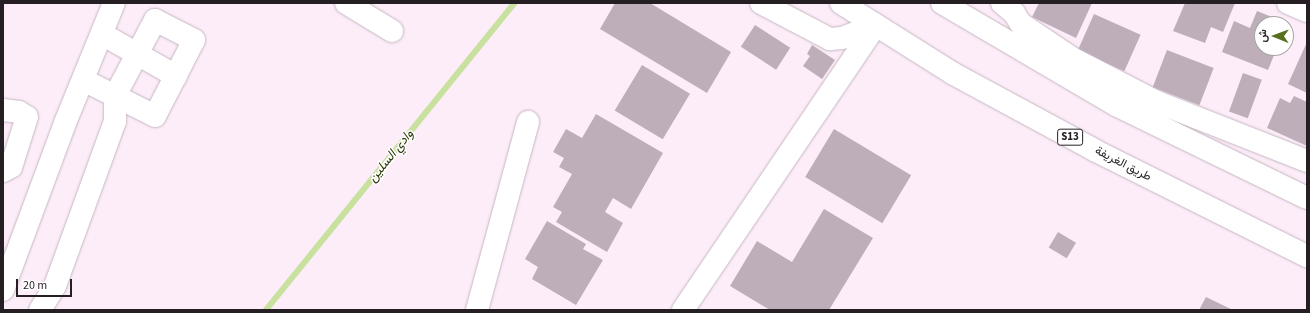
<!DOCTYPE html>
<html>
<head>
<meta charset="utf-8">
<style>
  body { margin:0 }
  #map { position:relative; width:1310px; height:313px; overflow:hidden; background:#fcedf9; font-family:"Source Sans 3",Vazirmatn,sans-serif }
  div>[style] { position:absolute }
  .stream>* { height:5.5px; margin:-2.75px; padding:0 2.75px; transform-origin:2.75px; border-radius:2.75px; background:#c9e19f }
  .building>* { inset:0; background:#bdaeba; transform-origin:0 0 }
  .roads { filter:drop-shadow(0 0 1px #c6b7c2) drop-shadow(0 0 1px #c6b7c2) }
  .minor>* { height:22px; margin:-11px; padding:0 11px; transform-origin:11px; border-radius:11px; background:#fff }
  .major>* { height:22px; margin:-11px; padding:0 11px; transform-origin:11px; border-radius:11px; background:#fff }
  span { translate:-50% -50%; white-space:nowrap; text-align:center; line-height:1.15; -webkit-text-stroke:3px #fff; paint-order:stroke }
  .shield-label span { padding:1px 3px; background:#fff; border:1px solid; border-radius:3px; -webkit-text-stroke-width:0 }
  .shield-label { font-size:11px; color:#251f23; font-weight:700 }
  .street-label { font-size:12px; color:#251f23 }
  .water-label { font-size:13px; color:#283504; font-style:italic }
  .frame { position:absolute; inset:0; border:4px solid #251f23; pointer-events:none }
  .north { position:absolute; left:1254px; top:16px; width:40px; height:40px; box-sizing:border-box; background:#fff; border:1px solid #a8a5a7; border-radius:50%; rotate:271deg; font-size:11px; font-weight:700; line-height:16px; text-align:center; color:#251f23 }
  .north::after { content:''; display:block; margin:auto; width:14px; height:18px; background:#586f20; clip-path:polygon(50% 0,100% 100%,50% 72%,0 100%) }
  .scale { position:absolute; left:16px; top:279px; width:56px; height:18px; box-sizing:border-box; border:2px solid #251f23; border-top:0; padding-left:5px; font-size:12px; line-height:14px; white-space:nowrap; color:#251f23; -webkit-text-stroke:3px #fff; paint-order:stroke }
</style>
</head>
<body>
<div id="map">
  <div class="stream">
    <i style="left:266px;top:310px;width:395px;rotate:-51deg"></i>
  </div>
  <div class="building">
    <i style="clip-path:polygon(615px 3px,650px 3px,731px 52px,707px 93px,600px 29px)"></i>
    <i style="clip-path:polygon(1039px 3px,1092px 3px,1076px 38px,1032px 17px)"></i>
    <i style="clip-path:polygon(1185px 3px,1235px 3px,1223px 32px,1211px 27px,1205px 43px,1173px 31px)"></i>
    <i style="clip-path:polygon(1257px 11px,1287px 23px,1262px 24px,1262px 48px,1277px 48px,1268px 70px,1222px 52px,1234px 21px,1250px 28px)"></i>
    <i style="left:1094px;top:14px;width:51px;height:40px;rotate:24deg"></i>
    <i style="left:755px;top:25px;width:42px;height:26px;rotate:33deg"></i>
    <i style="clip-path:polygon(1307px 42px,1307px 93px,1288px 84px)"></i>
    <i style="clip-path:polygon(812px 45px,835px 60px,822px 79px,803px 66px,810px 56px,807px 54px)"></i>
    <i style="left:1167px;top:50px;width:50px;height:40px;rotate:21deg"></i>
    <i style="left:642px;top:65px;width:56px;height:53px;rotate:31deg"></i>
    <i style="left:1243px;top:73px;width:20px;height:41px;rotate:20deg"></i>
    <i style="clip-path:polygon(1294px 96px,1307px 102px,1307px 146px,1267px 128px,1280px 98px,1290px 103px)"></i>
    <i style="clip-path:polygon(596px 114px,663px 153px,631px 209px,613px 198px,605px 212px,623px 223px,607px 252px,556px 222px,562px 212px,553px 207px,572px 174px,559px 167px,564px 158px,553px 152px,566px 129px,582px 138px)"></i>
    <i style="left:834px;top:129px;width:90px;height:56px;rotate:31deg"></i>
    <i style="clip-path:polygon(824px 209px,873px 238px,829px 310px,770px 310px,730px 286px,757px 241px,792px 262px)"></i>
    <i style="clip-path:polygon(547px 221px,586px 244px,583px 249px,603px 260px,576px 305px,532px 279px,538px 267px,525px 259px)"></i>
    <i style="left:1058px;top:232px;width:21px;height:18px;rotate:31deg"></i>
    <i style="clip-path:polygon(1206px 297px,1233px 310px,1199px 310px)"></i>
  </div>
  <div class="roads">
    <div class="minor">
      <i style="left:346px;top:3px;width:54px;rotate:31.3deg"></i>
      <i style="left:761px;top:3px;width:78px;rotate:27.6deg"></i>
      <i style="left:830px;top:39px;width:12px;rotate:-5deg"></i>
      <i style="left:842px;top:38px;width:36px;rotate:-21deg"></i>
      <i style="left:1002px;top:3px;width:16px;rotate:40deg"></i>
      <i style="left:1014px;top:13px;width:13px;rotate:58deg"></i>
      <i style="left:1021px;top:24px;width:61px;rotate:33.7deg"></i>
      <i style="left:1072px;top:58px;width:96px;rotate:27.4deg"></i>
      <i style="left:1157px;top:102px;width:161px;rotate:21.5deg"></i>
      <i style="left:1288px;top:3px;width:21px;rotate:23deg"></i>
      <i style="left:102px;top:34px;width:85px;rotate:29.6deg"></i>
      <i style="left:3px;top:110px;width:16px;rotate:7deg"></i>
      <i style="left:19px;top:112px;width:9px;rotate:32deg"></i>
      <i style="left:27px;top:117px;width:52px;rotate:107.7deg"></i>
      <i style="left:11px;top:167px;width:9px;rotate:153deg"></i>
      <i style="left:3px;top:290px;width:178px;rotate:-69.6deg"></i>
      <i style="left:65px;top:123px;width:130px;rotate:-67.8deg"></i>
      <i style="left:40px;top:310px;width:28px;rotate:-58deg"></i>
      <i style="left:55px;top:286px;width:176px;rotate:-70deg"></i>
      <i style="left:115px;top:121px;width:25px;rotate:-90deg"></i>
      <i style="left:115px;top:96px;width:86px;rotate:-62.2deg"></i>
      <i style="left:155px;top:20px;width:44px;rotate:27.1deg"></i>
      <i style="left:194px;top:40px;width:85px;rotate:117.2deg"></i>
      <i style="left:155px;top:116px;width:80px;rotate:-153.4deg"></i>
      <i style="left:477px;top:310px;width:195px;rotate:-74.8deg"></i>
      <i style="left:683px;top:310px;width:344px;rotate:-55.9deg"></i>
    </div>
    <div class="major">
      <i style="left:841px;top:3px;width:131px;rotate:32.2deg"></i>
      <i style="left:952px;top:73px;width:164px;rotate:28.4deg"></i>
      <i style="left:1096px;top:151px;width:236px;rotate:26.5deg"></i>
      <i style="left:942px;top:3px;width:202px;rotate:30.4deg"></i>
      <i style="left:1116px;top:105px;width:212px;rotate:26deg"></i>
    </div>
  </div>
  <div class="shield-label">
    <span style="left:1070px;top:137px">S13</span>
  </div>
  <div class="street-label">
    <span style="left:1123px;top:164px;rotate:27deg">طريق الغريفة</span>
  </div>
  <div class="water-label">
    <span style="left:391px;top:156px;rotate:-51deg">وادي السلين</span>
  </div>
  <div class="frame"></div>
  <div class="north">ش</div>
  <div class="scale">20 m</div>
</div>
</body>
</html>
